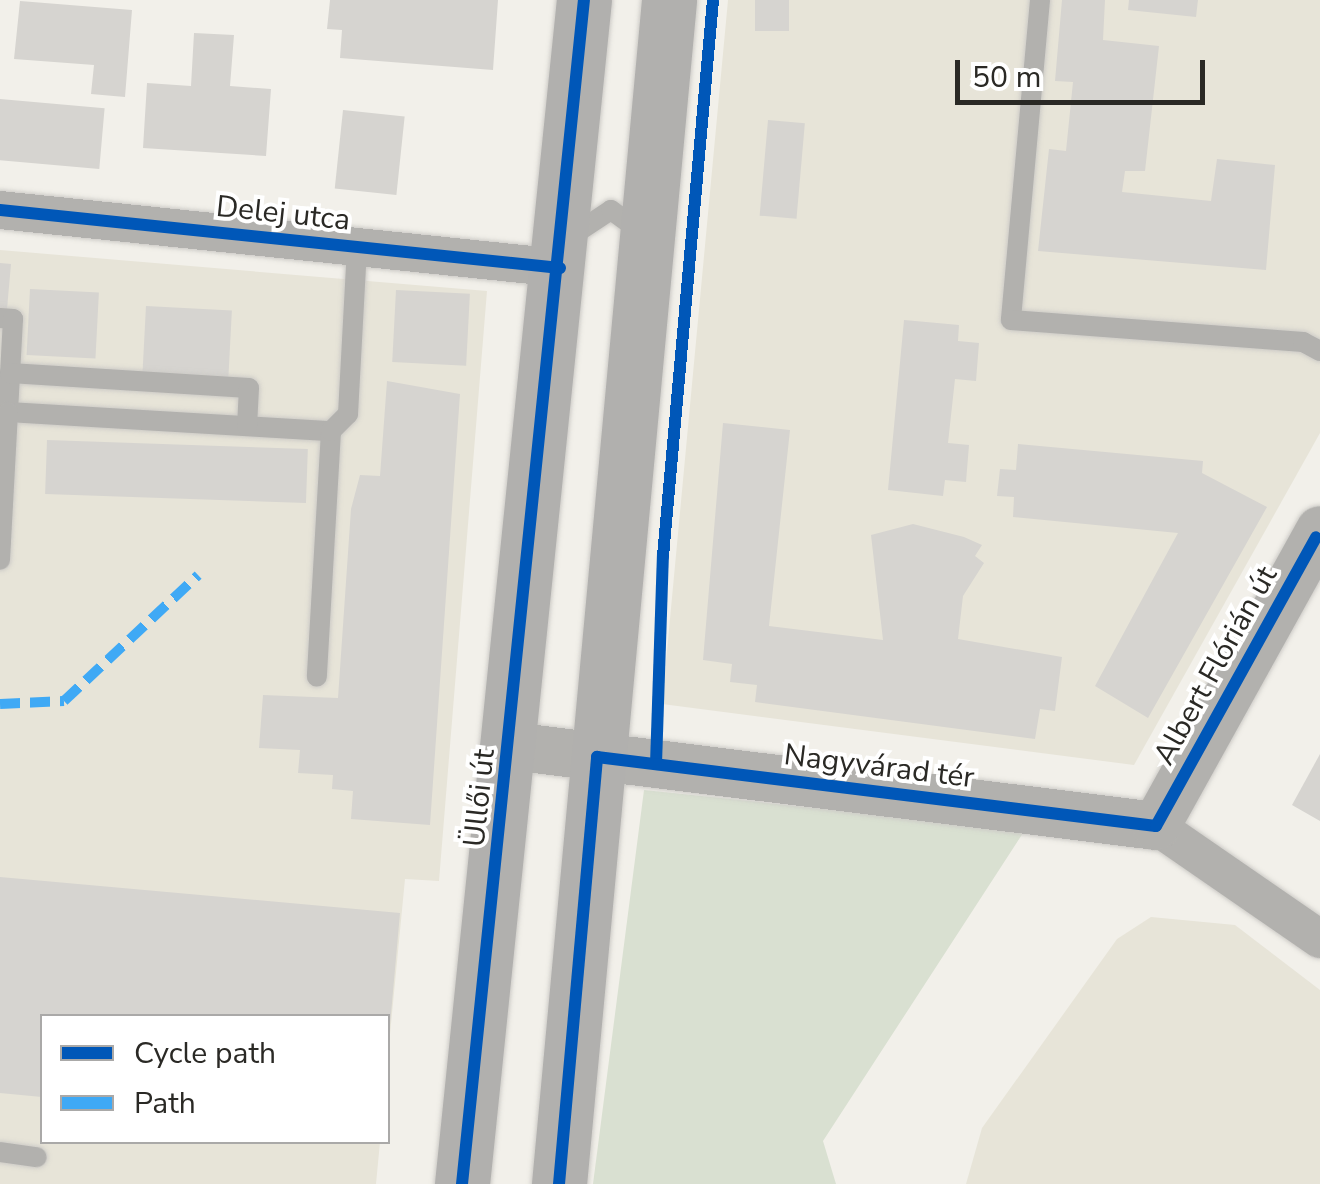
<!DOCTYPE html>
<html>
<head>
<meta charset="utf-8">
<style>
  body { margin:0 }
  #map { position:relative; width:1320px; height:1184px; overflow:hidden; background:#f2f0ea; font-family:"Nunito Sans",sans-serif }
  div>[style] { position:absolute }
  .built>* { inset:0; background:#e7e4d8 }
  .green>* { inset:0; background:#d9e0d1 }
  .building>* { inset:0; background:#d6d4d0; transform-origin:0 0 }
  .roads { filter:drop-shadow(0 0 2px #cdcbc7) drop-shadow(0 0 2px #cdcbc7) }
  .service>* { height:20px; margin:-10px; padding:0 10px; transform-origin:10px; border-radius:10px; background:#b2b1ae }
  .minor>* { height:38px; margin:-19px; padding:0 19px; transform-origin:19px; border-radius:19px; background:#b2b1ae }
  .tertiary>* { height:48px; margin:-24px; padding:0 24px; transform-origin:24px; border-radius:24px; background:#b2b1ae }
  .secondary>* { height:55px; margin:-27.5px; padding:0 27.5px; transform-origin:27.5px; border-radius:27.5px; background:#b1b0ae }
  .quiet>* { height:10px; margin-top:-5px; transform-origin:0; background:repeating-linear-gradient(90deg,#3fa9f5 0 20px,transparent 0 30px) }
  .cycleway>* { height:12px; margin:-6px; padding:0 6px; transform-origin:6px; border-radius:6px; background:#0057b8 }
  span { translate:-50% -50%; white-space:nowrap; text-align:center; line-height:1.15; -webkit-text-stroke:8px #fff; paint-order:stroke }
  .street-label { font-size:30px; color:#2a2925 }
  .legend { position:absolute; left:40px; top:1014px; width:350px; height:130px; box-sizing:border-box; background:#fff; border:2px solid #aaa9a8; margin:0; padding:12px 18px; list-style:none; font-size:30px; color:#2a2925 }
  .legend li { display:flex; align-items:center; gap:20px; height:50px }
  .legend b { width:50px; border:2px solid #aaa9a8 }
  .scale { position:absolute; left:955px; top:60px; width:250px; height:45px; box-sizing:border-box; border:5px solid #2a2925; border-top:0; padding-left:12px; font-size:30px; line-height:35px; white-space:nowrap; color:#2a2925; -webkit-text-stroke:8px #fff; paint-order:stroke }
</style>
</head>
<body>
<div id="map">
  <div class="built">
    <i style="clip-path:polygon(728px 0,1320px 0,1320px 433px,1134px 765px,662px 704px)"></i>
    <i style="clip-path:polygon(0 250px,487px 291px,439px 881px,405px 879px,388px 1055px,388px 1016px,42px 1016px,42px 1142px,380px 1142px,376px 1184px,0 1184px)"></i>
    <i style="clip-path:polygon(1151px 917px,1235px 925px,1320px 990px,1320px 1184px,966px 1184px,982px 1128px,1117px 939px)"></i>
  </div>
  <div class="green">
    <i style="clip-path:polygon(644px 790px,1025px 830px,823px 1141px,836px 1184px,593px 1184px)"></i>
  </div>
  <div class="building">
    <i style="clip-path:polygon(330px 0,498px 0,493px 70px,340px 58px,342px 30px,327px 29px)"></i>
    <i style="left:755px;top:0;width:34px;height:31px"></i>
    <i style="clip-path:polygon(1062px 0,1105px 0,1103px 40px,1159px 46px,1145px 171px,1125px 171px,1122px 192px,1211px 201px,1217px 159px,1275px 165px,1266px 270px,1038px 251px,1049px 149px,1066px 151px,1073px 82px,1055px 81px)"></i>
    <i style="clip-path:polygon(1129px 0,1198px 0,1196px 17px,1128px 10px)"></i>
    <i style="clip-path:polygon(20px 1px,132px 10px,125px 97px,91px 94px,94px 65px,14px 59px)"></i>
    <i style="clip-path:polygon(194px 33px,234px 35px,230px 86px,271px 89px,266px 156px,143px 148px,147px 83px,191px 86px)"></i>
    <i style="left:0;top:99px;width:105px;height:61px;rotate:5deg"></i>
    <i style="left:343px;top:110px;width:62px;height:79px;rotate:6deg"></i>
    <i style="left:768px;top:120px;width:37px;height:96px;rotate:5deg"></i>
    <i style="clip-path:polygon(0 263px,11px 264px,7px 309px,0 308px)"></i>
    <i style="left:30px;top:289px;width:69px;height:66px;rotate:3deg"></i>
    <i style="left:396px;top:290px;width:74px;height:72px;rotate:3deg"></i>
    <i style="left:146px;top:306px;width:86px;height:70px;rotate:3deg"></i>
    <i style="clip-path:polygon(904px 320px,959px 325px,958px 341px,979px 343px,976px 381px,955px 379px,948px 443px,969px 445px,966px 482px,945px 480px,943px 496px,888px 490px)"></i>
    <i style="clip-path:polygon(387px 381px,460px 394px,430px 825px,351px 819px,353px 791px,332px 789px,333px 775px,298px 773px,300px 750px,259px 748px,263px 695px,338px 698px,351px 509px,360px 475px,380px 476px)"></i>
    <i style="clip-path:polygon(723px 423px,790px 430px,769px 626px,883px 640px,871px 535px,913px 524px,964px 537px,982px 545px,975px 556px,984px 563px,963px 596px,958px 639px,1062px 657px,1055px 711px,1040px 709px,1035px 739px,755px 702px,757px 685px,730px 682px,732px 664px,703px 660px)"></i>
    <i style="left:47px;top:440px;width:261px;height:54px;rotate:2deg"></i>
    <i style="clip-path:polygon(1018px 444px,1203px 461px,1202px 473px,1267px 507px,1148px 718px,1095px 686px,1178px 533px,1013px 517px,1014px 497px,997px 496px,1000px 469px,1016px 470px)"></i>
    <i style="clip-path:polygon(1320px 754px,1320px 821px,1292px 805px)"></i>
    <i style="clip-path:polygon(0 877px,400px 913px,390px 1025px,388px 1016px,42px 1016px,42px 1097px,0 1093px)"></i>
  </div>
  <div class="roads">
    <div class="service">
      <i style="left:1040px;top:0;width:321px;rotate:95.2deg"></i>
      <i style="left:1011px;top:320px;width:293px;rotate:4.3deg"></i>
      <i style="left:1303px;top:342px;width:19px;rotate:28deg"></i>
      <i style="left:570px;top:237px;width:49px;rotate:-33.4deg"></i>
      <i style="left:611px;top:210px;width:34px;rotate:36deg"></i>
      <i style="left:0;top:318px;width:13px;rotate:4deg"></i>
      <i style="left:13px;top:319px;width:93px;rotate:93.1deg"></i>
      <i style="left:8px;top:412px;width:324px;rotate:3.4deg"></i>
      <i style="left:331px;top:431px;width:246px;rotate:93.3deg"></i>
      <i style="left:10px;top:373px;width:239px;rotate:3.6deg"></i>
      <i style="left:249px;top:388px;width:38px;rotate:93deg"></i>
      <i style="left:0;top:411px;width:8px;rotate:7deg"></i>
      <i style="left:8px;top:412px;width:148px;rotate:93.1deg"></i>
      <i style="left:331px;top:431px;width:24px;rotate:-45deg"></i>
      <i style="left:348px;top:414px;width:167px;rotate:-86.9deg"></i>
      <i style="left:0;top:1152px;width:37px;rotate:8deg"></i>
    </div>
    <div class="minor">
      <i style="left:0;top:210px;width:563px;rotate:5.91deg"></i>
      <i style="left:1156px;top:826px;width:199px;rotate:34.6deg"></i>
    </div>
    <div class="tertiary">
      <i style="left:511px;top:746px;width:650px;rotate:7.07deg"></i>
      <i style="left:1156px;top:826px;width:338px;rotate:-61deg"></i>
    </div>
    <div class="secondary">
      <i style="left:462px;top:1184px;width:1190px;rotate:-84.12deg"></i>
      <i style="left:559px;top:1184px;width:1189px;rotate:-84.69deg"></i>
    </div>
  </div>
  <div class="quiet">
    <i style="left:0;top:704px;width:64px;rotate:-2.7deg"></i>
    <i style="left:64px;top:701px;width:184px;rotate:-43.2deg"></i>
  </div>
  <div class="cycleway">
    <i style="left:0;top:210px;width:563px;rotate:5.91deg"></i>
    <i style="left:656px;top:764px;width:208px;rotate:-88.1deg"></i>
    <i style="left:663px;top:556px;width:558px;rotate:-84.86deg"></i>
    <i style="left:462px;top:1184px;width:1190px;rotate:-84.12deg"></i>
    <i style="left:559px;top:1184px;width:429px;rotate:-84.9deg"></i>
    <i style="left:597px;top:757px;width:563px;rotate:7.04deg"></i>
    <i style="left:1156px;top:826px;width:330px;rotate:-61deg"></i>
  </div>
  <div class="street-label">
    <span style="left:283px;top:214px;rotate:6deg">Delej utca</span>
    <span style="left:1216px;top:666px;rotate:-61deg">Albert Flórián út</span>
    <span style="left:879px;top:767px;rotate:7deg">Nagyvárad tér</span>
    <span style="left:480px;top:798px;rotate:-84deg">Üllői út</span>
  </div>
  <ul class="legend">
  <li><b style="height:12px;background:#0057b8"></b>Cycle path</li>
  <li><b style="height:12px;background:#3fa9f5"></b>Path</li>
  </ul>
  <div class="scale">50 m</div>
</div>
</body>
</html>
